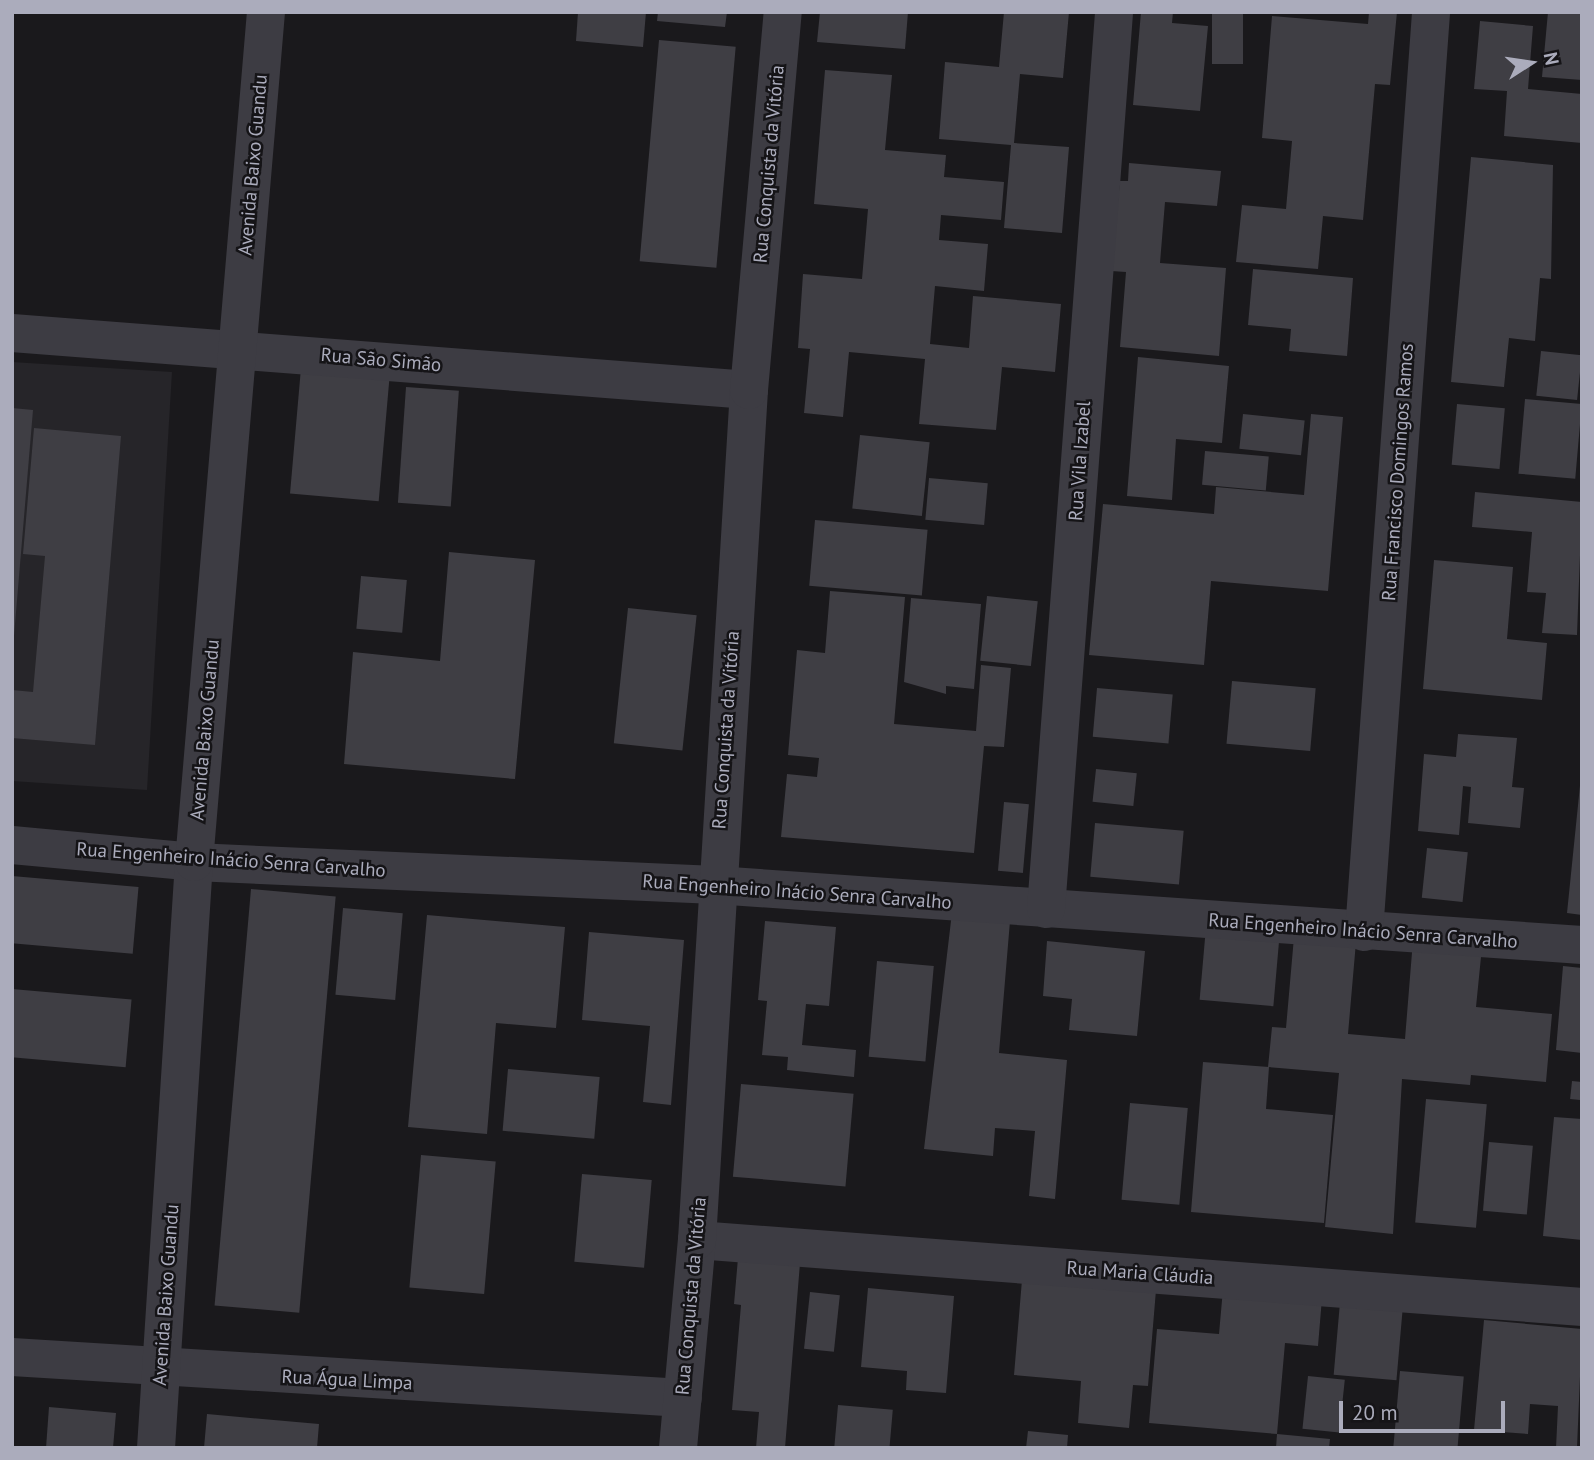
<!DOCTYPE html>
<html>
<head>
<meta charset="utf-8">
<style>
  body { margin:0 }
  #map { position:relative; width:1594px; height:1460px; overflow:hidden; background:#1a191c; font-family:"PT Sans",sans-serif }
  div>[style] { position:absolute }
  .built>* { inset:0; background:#262529 }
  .building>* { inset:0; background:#3f3e44; transform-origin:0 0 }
  .minor>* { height:38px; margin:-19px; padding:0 19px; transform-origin:19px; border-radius:19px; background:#3d3c43 }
  .tertiary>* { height:38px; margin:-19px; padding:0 19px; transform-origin:19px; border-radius:19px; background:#3d3c43 }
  span { translate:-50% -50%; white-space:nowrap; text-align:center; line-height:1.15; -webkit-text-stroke:5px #151417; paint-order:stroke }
  .street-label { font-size:19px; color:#abacbc }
  .frame { position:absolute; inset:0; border:14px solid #abacbc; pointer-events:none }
  .north { position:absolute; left:1496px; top:28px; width:70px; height:70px; -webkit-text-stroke:5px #151417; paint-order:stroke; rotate:78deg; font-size:19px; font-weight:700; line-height:28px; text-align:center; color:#abacbc }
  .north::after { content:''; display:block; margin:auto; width:24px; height:32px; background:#abacbc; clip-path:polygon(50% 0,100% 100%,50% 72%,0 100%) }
  .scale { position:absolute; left:1339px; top:1401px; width:166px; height:32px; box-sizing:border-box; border:4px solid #abacbc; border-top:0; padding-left:9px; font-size:21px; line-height:24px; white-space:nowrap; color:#abacbc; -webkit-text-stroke:5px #151417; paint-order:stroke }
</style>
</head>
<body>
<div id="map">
  <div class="built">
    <i style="clip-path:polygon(12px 362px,172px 372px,147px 790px,12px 781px)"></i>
  </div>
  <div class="building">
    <i style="clip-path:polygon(578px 12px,646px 12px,643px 47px,576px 41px)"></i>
    <i style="clip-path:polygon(658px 12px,727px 12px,725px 27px,657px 21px)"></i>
    <i style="clip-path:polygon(820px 12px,908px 12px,905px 49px,817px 42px)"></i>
    <i style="clip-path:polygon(1004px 12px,1069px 12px,1063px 78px,1020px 74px,1014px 143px,1069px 147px,1062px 233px,1004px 228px,1011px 145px,939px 139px,945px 62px,999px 67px)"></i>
    <i style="clip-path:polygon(1141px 12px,1173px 12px,1172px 23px,1208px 26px,1200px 111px,1133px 105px)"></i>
    <i style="left:1212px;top:12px;width:31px;height:52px"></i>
    <i style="clip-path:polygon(1369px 12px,1397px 12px,1390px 85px,1375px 84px,1363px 220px,1323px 216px,1318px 269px,1236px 262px,1242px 205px,1286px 209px,1292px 141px,1262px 138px,1272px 16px,1368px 24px)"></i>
    <i style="clip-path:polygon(1548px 12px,1582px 12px,1582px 80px,1542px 77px)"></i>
    <i style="clip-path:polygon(1480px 21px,1533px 26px,1528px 89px,1582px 94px,1582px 143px,1504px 136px,1507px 91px,1474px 89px)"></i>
    <i style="left:659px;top:40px;width:77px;height:222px;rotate:5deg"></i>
    <i style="clip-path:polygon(825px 70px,892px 75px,885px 150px,946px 155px,944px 177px,1004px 182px,1001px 220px,941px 215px,939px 240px,988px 244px,984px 291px,935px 286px,930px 344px,969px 348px,973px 296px,1061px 304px,1055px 372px,1002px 367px,996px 430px,919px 424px,925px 359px,849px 352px,843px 417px,804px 413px,810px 349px,798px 348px,803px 274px,862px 279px,868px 209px,814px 204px)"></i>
    <i style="clip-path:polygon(1471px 157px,1553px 165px,1551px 279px,1540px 278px,1535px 341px,1509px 338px,1504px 387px,1451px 382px)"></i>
    <i style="clip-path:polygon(1129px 163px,1221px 171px,1217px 206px,1165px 202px,1160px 263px,1226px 268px,1219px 356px,1120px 347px,1126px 272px,1111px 271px,1120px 181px,1128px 181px)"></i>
    <i style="clip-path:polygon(1253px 269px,1353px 278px,1347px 356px,1289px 351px,1291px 329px,1248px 325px)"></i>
    <i style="left:1541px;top:351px;width:41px;height:45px;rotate:6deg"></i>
    <i style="clip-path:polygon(1138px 357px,1229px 366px,1222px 443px,1176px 439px,1172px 500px,1127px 496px)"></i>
    <i style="left:301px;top:368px;width:89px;height:126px;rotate:5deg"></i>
    <i style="left:406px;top:387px;width:53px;height:116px;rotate:4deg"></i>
    <i style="left:1525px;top:399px;width:57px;height:75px;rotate:5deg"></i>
    <i style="left:1457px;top:404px;width:48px;height:61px;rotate:5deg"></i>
    <i style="clip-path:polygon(12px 408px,33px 410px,14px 636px,12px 636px)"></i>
    <i style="left:1243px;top:414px;width:62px;height:35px;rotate:6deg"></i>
    <i style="clip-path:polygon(1311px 414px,1343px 417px,1328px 591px,1211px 581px,1204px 665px,1089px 655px,1103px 504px,1214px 514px,1216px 487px,1304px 495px)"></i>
    <i style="clip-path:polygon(34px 428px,121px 436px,95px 745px,12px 738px,12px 690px,33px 692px,45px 556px,23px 554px)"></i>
    <i style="left:860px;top:435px;width:70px;height:74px;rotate:6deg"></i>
    <i style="left:1205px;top:451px;width:64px;height:34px;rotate:5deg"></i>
    <i style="left:929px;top:478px;width:59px;height:42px;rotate:5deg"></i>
    <i style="clip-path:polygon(1475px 492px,1582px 502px,1577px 635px,1542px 633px,1546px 593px,1527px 592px,1532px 532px,1472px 527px)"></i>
    <i style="left:815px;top:520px;width:113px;height:66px;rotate:5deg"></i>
    <i style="clip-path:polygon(449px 552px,535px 560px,515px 779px,344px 764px,353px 652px,440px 661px)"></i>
    <i style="clip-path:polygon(1434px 560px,1513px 567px,1507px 639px,1547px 643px,1542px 700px,1423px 689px)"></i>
    <i style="left:361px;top:576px;width:46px;height:53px;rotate:5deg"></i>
    <i style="clip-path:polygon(830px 591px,905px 597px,894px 724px,976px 731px,981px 665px,1011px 668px,1004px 747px,984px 746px,974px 853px,781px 837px,787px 774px,817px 777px,819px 758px,788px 755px,797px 650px,825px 653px)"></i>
    <i style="left:987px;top:596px;width:51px;height:65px;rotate:6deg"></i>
    <i style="clip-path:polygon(911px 598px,981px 604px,974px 689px,946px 686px,946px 694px,904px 682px)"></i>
    <i style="left:628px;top:608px;width:69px;height:136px;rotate:6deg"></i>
    <i style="left:1232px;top:681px;width:84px;height:63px;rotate:5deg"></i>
    <i style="left:1097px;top:688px;width:76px;height:49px;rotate:5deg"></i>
    <i style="clip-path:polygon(1458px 734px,1517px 738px,1512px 787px,1524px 788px,1520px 828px,1468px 823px,1471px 787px,1463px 786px,1459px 835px,1418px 831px,1424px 754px,1456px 757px)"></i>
    <i style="clip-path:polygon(1582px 766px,1582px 915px,1567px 913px)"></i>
    <i style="left:1096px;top:769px;width:41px;height:33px;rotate:6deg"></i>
    <i style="left:1004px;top:802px;width:25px;height:69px;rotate:5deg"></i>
    <i style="left:1095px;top:823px;width:89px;height:54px;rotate:5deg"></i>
    <i style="left:1427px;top:848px;width:41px;height:50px;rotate:6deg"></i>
    <i style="left:12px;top:876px;width:127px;height:67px;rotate:5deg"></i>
    <i style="left:251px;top:889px;width:85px;height:418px;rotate:5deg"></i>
    <i style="clip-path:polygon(953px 904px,1011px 909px,999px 1053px,1067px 1060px,1055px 1199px,1029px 1196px,1035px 1131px,995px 1128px,993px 1156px,924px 1149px)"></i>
    <i style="left:343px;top:908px;width:60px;height:87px;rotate:5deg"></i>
    <i style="clip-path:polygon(427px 915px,565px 927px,556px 1028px,496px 1023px,487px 1134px,408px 1127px)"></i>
    <i style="clip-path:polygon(765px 921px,836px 927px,829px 1006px,806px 1004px,802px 1045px,856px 1050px,854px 1077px,787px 1070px,788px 1057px,762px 1055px,767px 1001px,758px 1000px)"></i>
    <i style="left:1206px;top:927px;width:74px;height:73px;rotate:5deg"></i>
    <i style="clip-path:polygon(589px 932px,684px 940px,671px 1105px,643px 1102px,650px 1026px,582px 1020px)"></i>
    <i style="clip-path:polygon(1294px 937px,1356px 942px,1348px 1034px,1405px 1039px,1413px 940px,1482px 947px,1476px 1007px,1552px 1014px,1546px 1082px,1471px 1075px,1470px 1085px,1402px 1079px,1393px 1234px,1325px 1227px,1339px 1073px,1268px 1067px,1272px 1027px,1286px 1028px)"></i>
    <i style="clip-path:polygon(1047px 941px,1145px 951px,1137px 1036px,1069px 1030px,1072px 999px,1043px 996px)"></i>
    <i style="left:877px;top:961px;width:57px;height:96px;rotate:5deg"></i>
    <i style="clip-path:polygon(1563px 966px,1582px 968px,1582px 1053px,1556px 1050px)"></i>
    <i style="left:12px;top:989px;width:120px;height:68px;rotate:5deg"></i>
    <i style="clip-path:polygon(1203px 1062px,1269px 1067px,1266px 1109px,1333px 1115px,1324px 1223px,1191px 1212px)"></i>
    <i style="left:508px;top:1069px;width:92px;height:62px;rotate:5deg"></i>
    <i style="left:1572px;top:1081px;width:10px;height:18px;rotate:6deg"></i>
    <i style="left:741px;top:1084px;width:113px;height:93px;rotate:5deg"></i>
    <i style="left:1426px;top:1099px;width:61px;height:124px;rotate:5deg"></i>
    <i style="left:1130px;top:1103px;width:58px;height:97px;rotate:5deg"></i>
    <i style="clip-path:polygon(1554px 1117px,1582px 1119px,1582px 1240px,1543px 1236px)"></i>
    <i style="left:1489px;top:1142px;width:44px;height:69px;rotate:5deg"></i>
    <i style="left:421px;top:1155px;width:75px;height:133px;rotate:5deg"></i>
    <i style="left:582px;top:1174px;width:70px;height:88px;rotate:5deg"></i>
    <i style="clip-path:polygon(738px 1258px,800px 1263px,785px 1448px,756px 1448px,759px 1412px,732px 1410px,741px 1305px,734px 1304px)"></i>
    <i style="clip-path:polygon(1023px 1268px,1157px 1278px,1148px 1386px,1133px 1385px,1129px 1428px,1078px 1423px,1081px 1381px,1014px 1375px)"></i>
    <i style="clip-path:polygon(868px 1288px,954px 1296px,946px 1393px,906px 1390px,907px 1371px,861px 1367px)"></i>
    <i style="clip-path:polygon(1223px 1289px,1322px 1298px,1318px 1346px,1285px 1343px,1277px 1434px,1149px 1423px,1157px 1329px,1219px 1334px)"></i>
    <i style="left:1341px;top:1291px;width:63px;height:84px;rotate:5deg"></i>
    <i style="left:810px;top:1292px;width:30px;height:57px;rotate:6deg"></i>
    <i style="clip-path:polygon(1484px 1320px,1582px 1329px,1577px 1448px,1556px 1448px,1558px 1406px,1530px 1404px,1528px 1434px,1474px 1430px)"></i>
    <i style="left:1400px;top:1371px;width:64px;height:77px;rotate:5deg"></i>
    <i style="left:1308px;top:1376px;width:37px;height:53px;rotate:6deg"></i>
    <i style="left:838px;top:1405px;width:55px;height:43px;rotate:5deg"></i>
    <i style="clip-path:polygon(49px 1407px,116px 1413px,113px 1448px,46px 1448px)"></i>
    <i style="clip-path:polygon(207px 1414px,319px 1424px,317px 1448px,204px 1448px)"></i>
    <i style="clip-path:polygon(1028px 1431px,1068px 1435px,1067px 1448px,1026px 1448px)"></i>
    <i style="clip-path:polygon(1277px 1434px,1330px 1439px,1329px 1448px,1276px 1448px)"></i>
  </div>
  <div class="minor">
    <i style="left:12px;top:333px;width:739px;rotate:4.42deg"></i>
    <i style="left:12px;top:845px;width:183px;rotate:5.3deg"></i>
    <i style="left:194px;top:862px;width:522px;rotate:2.53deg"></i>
    <i style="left:715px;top:885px;width:869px;rotate:3.96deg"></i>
    <i style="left:1046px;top:909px;width:900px;rotate:-85.66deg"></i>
    <i style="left:1364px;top:932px;width:922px;rotate:-85.83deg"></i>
    <i style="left:697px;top:1240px;width:888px;rotate:4.33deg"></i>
    <i style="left:12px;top:1357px;width:672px;rotate:3.5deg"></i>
    <i style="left:678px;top:1448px;width:209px;rotate:-84.8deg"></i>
    <i style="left:697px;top:1240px;width:852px;rotate:-86.5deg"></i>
    <i style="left:749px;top:390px;width:380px;rotate:-84.9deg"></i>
  </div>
  <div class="tertiary">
    <i style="left:156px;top:1448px;width:587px;rotate:-86.29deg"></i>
    <i style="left:194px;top:862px;width:853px;rotate:-85.16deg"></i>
  </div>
  <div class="street-label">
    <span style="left:769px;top:164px;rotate:-85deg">Rua Conquista da Vitória</span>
    <span style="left:253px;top:165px;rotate:-85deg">Avenida Baixo Guandu</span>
    <span style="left:381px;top:360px;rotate:5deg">Rua São Simão</span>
    <span style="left:1080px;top:461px;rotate:-86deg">Rua Vila Izabel</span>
    <span style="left:1398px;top:472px;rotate:-86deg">Rua Francisco Domingos Ramos</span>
    <span style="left:205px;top:730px;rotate:-85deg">Avenida Baixo Guandu</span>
    <span style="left:726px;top:730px;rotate:-86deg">Rua Conquista da Vitória</span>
    <span style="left:231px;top:860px;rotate:4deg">Rua Engenheiro Inácio Senra Carvalho</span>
    <span style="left:797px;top:892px;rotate:4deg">Rua Engenheiro Inácio Senra Carvalho</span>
    <span style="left:1363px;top:931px;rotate:4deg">Rua Engenheiro Inácio Senra Carvalho</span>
    <span style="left:1140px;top:1273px;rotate:4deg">Rua Maria Cláudia</span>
    <span style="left:166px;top:1295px;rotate:-86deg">Avenida Baixo Guandu</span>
    <span style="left:691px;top:1296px;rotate:-85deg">Rua Conquista da Vitória</span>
    <span style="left:347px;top:1380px;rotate:3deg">Rua Água Limpa</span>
  </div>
  <div class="frame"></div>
  <div class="north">N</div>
  <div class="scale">20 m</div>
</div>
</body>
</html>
